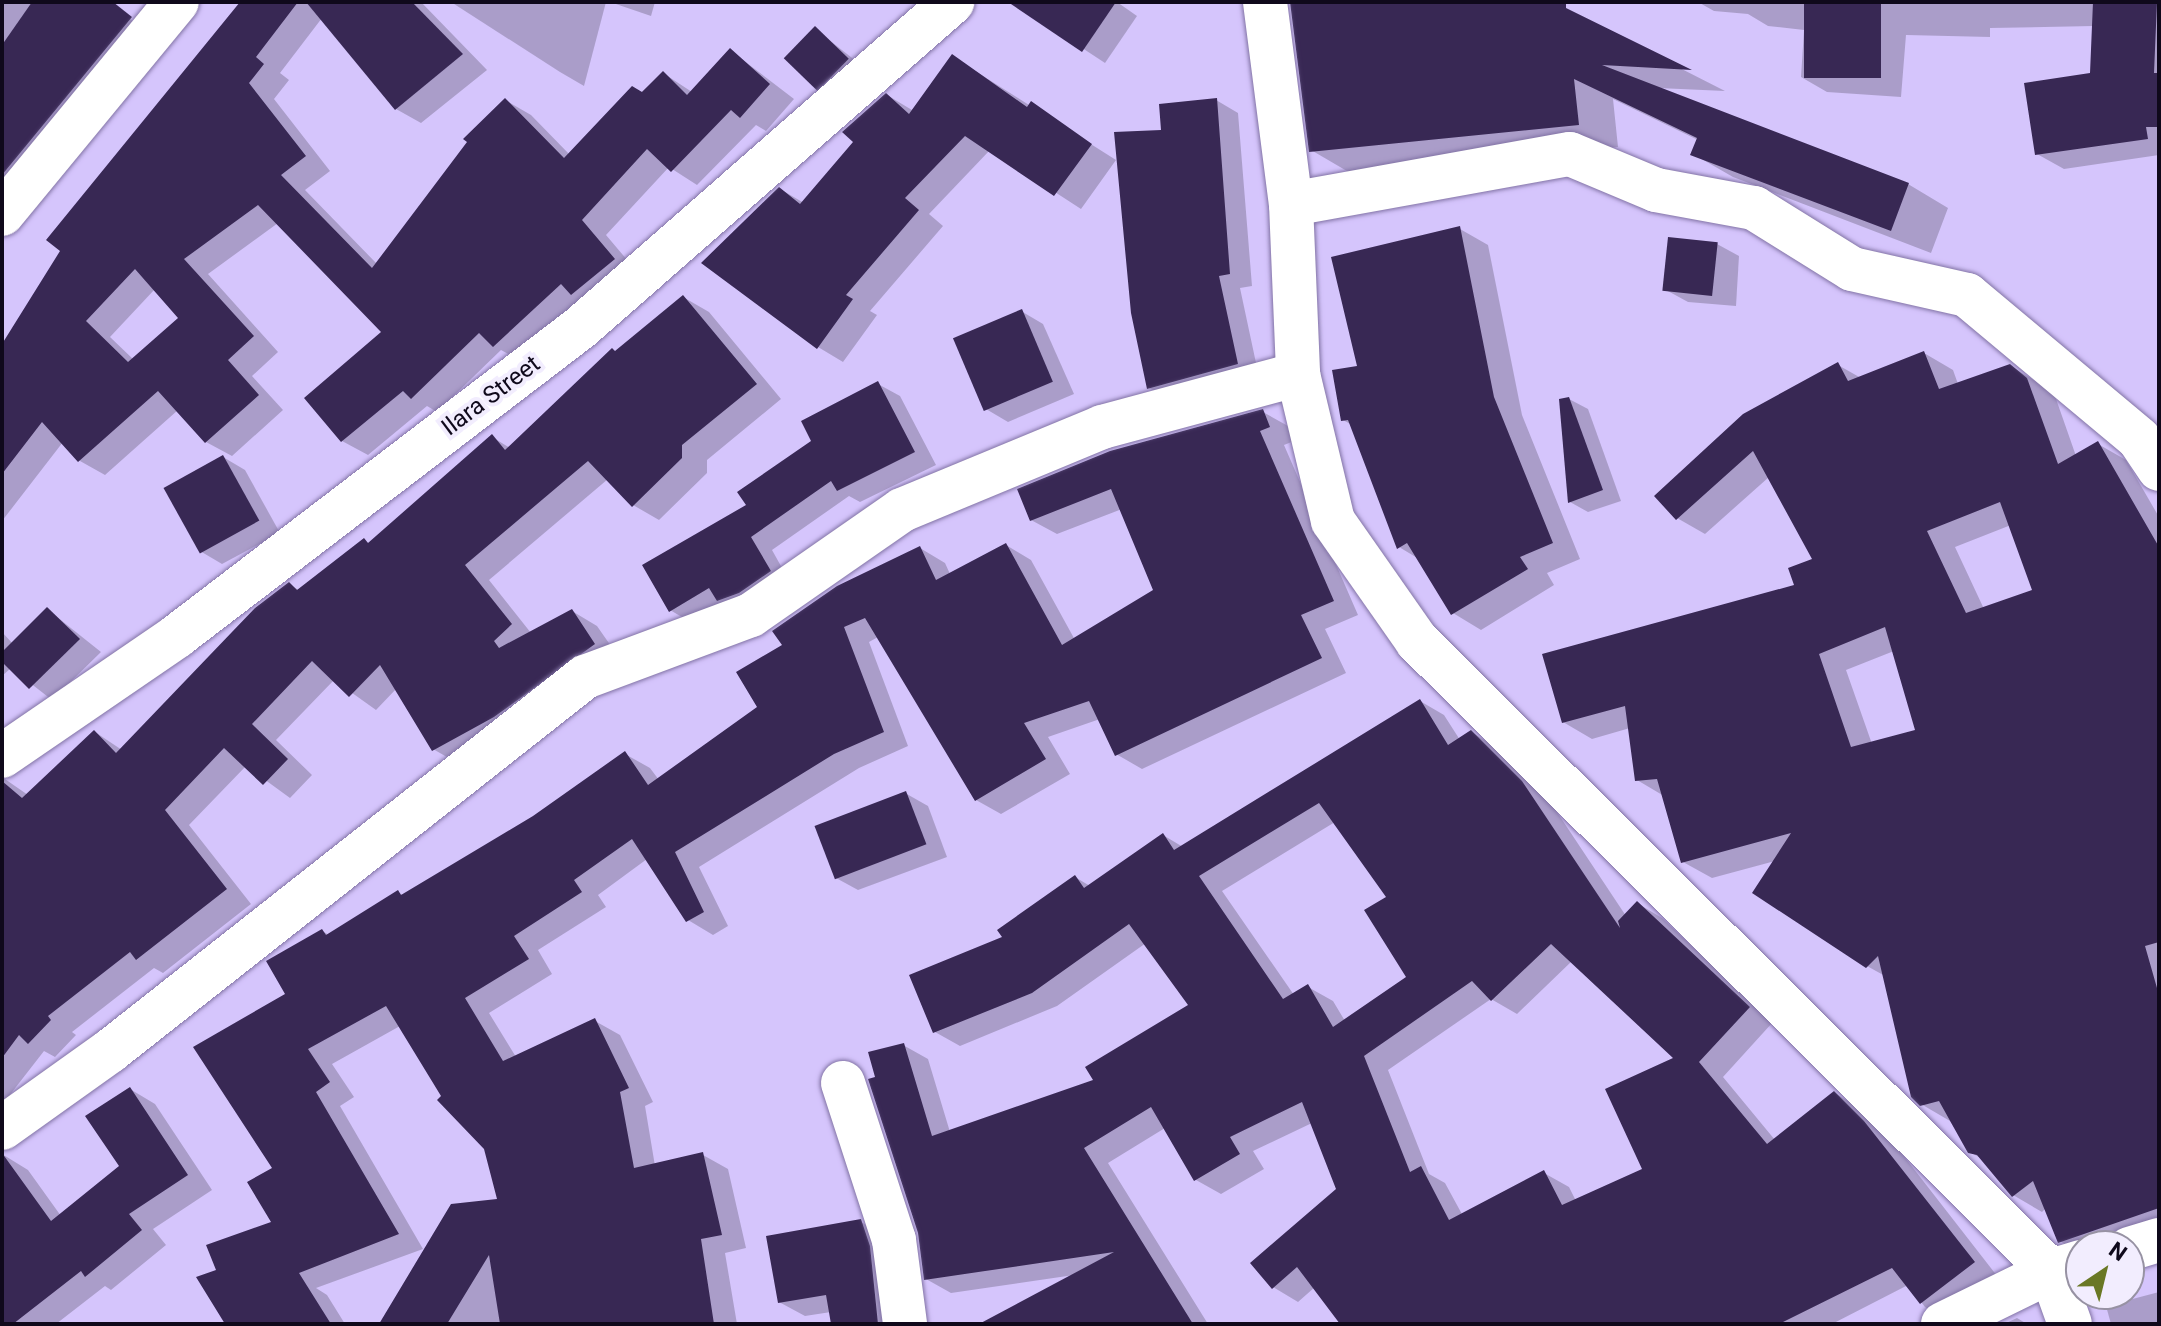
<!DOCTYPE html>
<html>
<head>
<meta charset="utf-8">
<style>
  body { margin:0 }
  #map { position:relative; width:2161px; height:1326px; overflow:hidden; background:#d5c5fc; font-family:Roboto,sans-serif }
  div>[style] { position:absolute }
  .shadow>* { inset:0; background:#0003 }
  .building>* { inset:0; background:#382854; transform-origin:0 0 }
  .roads { filter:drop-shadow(0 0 2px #8273a5) drop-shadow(0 0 2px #8273a5) }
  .minor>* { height:44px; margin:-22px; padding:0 22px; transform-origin:22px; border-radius:22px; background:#fff }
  span { translate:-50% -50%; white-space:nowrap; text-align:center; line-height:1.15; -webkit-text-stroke:8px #f2edfe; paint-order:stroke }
  .street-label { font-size:24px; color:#0f091b }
  .frame { position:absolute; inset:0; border:4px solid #0f091b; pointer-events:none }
  .north { position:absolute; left:2065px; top:1230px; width:80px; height:80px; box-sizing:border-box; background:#f2edfe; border:2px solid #9792a3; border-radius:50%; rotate:35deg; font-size:22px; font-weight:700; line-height:32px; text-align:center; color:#0f091b }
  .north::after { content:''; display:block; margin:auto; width:28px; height:36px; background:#6a7825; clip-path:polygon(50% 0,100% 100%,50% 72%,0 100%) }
</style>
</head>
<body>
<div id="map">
  <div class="shadow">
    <i style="clip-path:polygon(2px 2px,106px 2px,150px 33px,2px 216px)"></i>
    <i style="clip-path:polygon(evenodd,242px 2px,421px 2px,487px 70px,421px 123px,396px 109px,322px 18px,280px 73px,289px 80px,274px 99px,330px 171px,305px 190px,377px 264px,505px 100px,531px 115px,570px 155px,663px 73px,692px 92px,730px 50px,794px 99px,766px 131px,756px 125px,697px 185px,669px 167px,606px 235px,639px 274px,519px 360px,501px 350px,437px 412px,427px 406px,368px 455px,342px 441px,384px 332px,278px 223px,208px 274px,278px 352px,252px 376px,283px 410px,232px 456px,206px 442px,178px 410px,105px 475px,80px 461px,63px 442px,2px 521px,2px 347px,62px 251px,49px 240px,242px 2px,155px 289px,181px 318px,134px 360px,110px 337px,155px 289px)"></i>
    <i style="clip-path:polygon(451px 2px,606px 2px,584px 86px,560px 72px)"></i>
    <i style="clip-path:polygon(610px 2px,655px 2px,651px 16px)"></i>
    <i style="clip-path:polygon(1012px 2px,1117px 2px,1137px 16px,1105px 63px)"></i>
    <i style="clip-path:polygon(1292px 2px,1550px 2px,1725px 91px,1658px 88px,1908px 184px,1948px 208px,1931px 253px,1733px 177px,1693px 154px,1698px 140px,1613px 99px,1618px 147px,1352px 174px,1311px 150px)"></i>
    <i style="clip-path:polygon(1698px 2px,2159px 2px,2159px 155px,2064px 169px,2037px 154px,2092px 75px,2094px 26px,1990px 28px,1990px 37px,1906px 35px,1901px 97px,1827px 92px,1801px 77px,1804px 30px,1768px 26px,1748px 14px,1714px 11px)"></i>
    <i style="clip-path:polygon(815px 29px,870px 72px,839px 100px,787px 59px)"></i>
    <i style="clip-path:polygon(953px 57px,1116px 160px,1081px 209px,990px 150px,929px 214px,943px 226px,870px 311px,877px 315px,843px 362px,818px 347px,780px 189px,804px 203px,856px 142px,887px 95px,912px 110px)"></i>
    <i style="clip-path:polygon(1216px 100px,1238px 113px,1252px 286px,1240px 288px,1259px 377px,1171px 400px,1149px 388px,1164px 132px)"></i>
    <i style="clip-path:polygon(1460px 229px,1488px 245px,1522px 415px,1580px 559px,1547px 573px,1554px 585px,1481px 630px,1453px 613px,1419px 559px,1399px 547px,1352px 425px,1343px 420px,1360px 368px)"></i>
    <i style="clip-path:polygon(1717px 244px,1739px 256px,1736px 306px,1688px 302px,1666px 290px)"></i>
    <i style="clip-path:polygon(683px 297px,709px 312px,781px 399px,707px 460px,707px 473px,659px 520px,633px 505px,608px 479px,489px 580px,531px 633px,572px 611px,597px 626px,620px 659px,459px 764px,433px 749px,397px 688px,376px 710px,334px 680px,276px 740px,312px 775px,290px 798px,246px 766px,189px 825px,251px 904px,163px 973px,154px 968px,72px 1032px,76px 1035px,55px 1057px,44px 1051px,2px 1105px,2px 777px,28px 795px,95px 732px,122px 750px,289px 584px,300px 591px,364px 541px,370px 544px,492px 437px,510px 448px)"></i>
    <i style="clip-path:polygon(1021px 311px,1043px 324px,1074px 394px,1008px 422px,986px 409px)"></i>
    <i style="clip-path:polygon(evenodd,1924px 353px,1953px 370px,1958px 384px,2010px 366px,2039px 383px,2055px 396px,2076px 456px,2098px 444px,2126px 460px,2159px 517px,2159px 1233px,2122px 1246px,2081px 1246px,2081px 1254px,2060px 1241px,2046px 1208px,2042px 1212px,2013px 1195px,1984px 1160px,1970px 1152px,1950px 1121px,1921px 1104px,1885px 976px,1867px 966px,1775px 861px,1712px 878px,1683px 862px,1664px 796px,1637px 780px,1630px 728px,1592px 739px,1563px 722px,1797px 586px,1815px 560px,1769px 477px,1705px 534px,1677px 518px,1838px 365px,1861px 378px,1924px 353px,2011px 525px,2034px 592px,1984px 609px,1955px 547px,2011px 525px,1924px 353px,1894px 651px,1918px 731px,1872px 744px,1846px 670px,1894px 651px)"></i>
    <i style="clip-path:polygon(878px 384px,900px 396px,936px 465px,860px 502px,849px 496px,772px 550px,791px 584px,692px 623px,670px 610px,749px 506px)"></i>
    <i style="clip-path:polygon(1569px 399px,1588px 409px,1621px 501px,1588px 512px,1570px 502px)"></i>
    <i style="clip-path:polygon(1263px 412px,1288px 426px,1294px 441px,1284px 445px,1358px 615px,1325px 629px,1346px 673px,1142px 769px,1116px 754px,1100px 719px,1048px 737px,1070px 774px,1001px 814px,976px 800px,878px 637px,869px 642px,908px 746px,859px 768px,699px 867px,728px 926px,713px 935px,688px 920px,647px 859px,598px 895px,606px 907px,538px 950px,552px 974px,489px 1013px,516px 1057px,595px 1021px,620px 1035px,653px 1102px,645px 1106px,655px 1166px,703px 1155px,728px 1169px,746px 1248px,725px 1253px,737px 1324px,382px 1324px,499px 1201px,486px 1148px,444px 1097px,400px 1026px,332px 1064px,354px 1097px,340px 1106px,423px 1249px,316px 1288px,327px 1295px,345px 1324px,256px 1324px,274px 1223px,288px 994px,322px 931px,329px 935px,398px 892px,404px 896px,534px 817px,625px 754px,650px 768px,659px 780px,760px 708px,785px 645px,920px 548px,945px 563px,950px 574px,1006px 545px,1031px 560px,1075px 640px,1156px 591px,1122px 509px,1057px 534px,1031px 520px)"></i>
    <i style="clip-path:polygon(223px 457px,245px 470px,280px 533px,222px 564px,200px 551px)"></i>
    <i style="clip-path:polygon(47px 609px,101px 652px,52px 700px,11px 668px,2px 676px,2px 632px,13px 644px)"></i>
    <i style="clip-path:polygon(evenodd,1420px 701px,1444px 715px,1460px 740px,1471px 732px,1496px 747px,1547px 797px,1626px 916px,1637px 903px,1662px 918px,1773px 1022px,1723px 1077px,1775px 1140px,1835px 1093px,1859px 1108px,1889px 1137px,2008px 1290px,1950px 1322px,1925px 1307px,1908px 1285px,1832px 1324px,1342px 1324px,1315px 1287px,1298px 1302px,1273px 1287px,1339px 1189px,1312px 1123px,1253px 1151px,1264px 1169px,1221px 1194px,1196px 1180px,1165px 1128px,1108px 1163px,1208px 1324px,1012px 1324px,1074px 1275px,951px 1293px,926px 1279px,920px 1232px,877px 1079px,903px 1045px,928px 1059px,950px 1132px,1096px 1081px,1191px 1006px,1146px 943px,1057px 1006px,960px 1046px,935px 1032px,1006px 938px,1075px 877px,1090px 886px,1163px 835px,1183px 847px,1420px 701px,1335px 822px,1388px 898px,1409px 977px,1345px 1021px,1333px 1001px,1308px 987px,1294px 995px,1222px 891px,1335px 822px,1420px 701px,1572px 961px,1676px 1058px,1644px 1170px,1576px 1201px,1569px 1187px,1544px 1173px,1463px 1216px,1445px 1183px,1429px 1174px,1388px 1070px,1491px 999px,1517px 1014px,1572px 961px)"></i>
    <i style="clip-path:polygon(905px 793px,928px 806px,947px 857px,858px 890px,836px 878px)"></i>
    <i style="clip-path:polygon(130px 1089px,155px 1104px,212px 1190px,153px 1229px,166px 1245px,111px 1290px,105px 1286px,56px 1324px,2px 1324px,2px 1154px,28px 1170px,61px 1216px,121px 1167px)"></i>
    <i style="clip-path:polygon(861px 1222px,886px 1236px,902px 1324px,833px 1324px,831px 1312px,805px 1316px,779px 1302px)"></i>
    <i style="clip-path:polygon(2159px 1292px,2159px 1324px,2111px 1324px,2106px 1306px)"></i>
    <i style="clip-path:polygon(2017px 1318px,2027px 1324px,2004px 1324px)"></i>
  </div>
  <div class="building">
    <i style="clip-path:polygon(32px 2px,113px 2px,132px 17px,2px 175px,2px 45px)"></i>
    <i style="clip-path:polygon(evenodd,240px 2px,298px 2px,256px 57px,264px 64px,249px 83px,306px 156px,281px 175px,372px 268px,467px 142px,463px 139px,505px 98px,564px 158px,632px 86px,642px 92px,663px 71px,687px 95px,730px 48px,770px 84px,740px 118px,731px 110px,671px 172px,647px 149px,582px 220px,615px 259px,571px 295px,561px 284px,493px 347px,479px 333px,411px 399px,403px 391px,341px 442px,304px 398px,381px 332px,258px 205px,184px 259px,254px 336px,228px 360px,259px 395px,205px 443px,158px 391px,78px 462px,42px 422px,2px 474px,2px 344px,60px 251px,46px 240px,240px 2px,135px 269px,178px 318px,128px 362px,86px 321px,135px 269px)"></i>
    <i style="clip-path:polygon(306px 2px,412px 2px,463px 54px,395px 110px)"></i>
    <i style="clip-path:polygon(1008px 2px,1116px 2px,1082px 52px)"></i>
    <i style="clip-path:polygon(1290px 2px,1566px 2px,1566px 8px,1692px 70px,1602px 65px,1909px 183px,1891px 231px,1690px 155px,1697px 138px,1574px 79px,1579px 125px,1309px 152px)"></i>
    <i style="left:1804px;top:2px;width:77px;height:76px"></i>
    <i style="clip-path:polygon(2093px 2px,2157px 2px,2154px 73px,2159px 73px,2159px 127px,2146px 127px,2148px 139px,2035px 155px,2024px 83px,2090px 73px)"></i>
    <i style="left:815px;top:26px;width:47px;height:45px;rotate:44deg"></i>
    <i style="clip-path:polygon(952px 54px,1027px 107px,1031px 101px,1092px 144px,1054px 196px,965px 136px,905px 198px,919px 210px,846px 295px,853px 299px,817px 349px,701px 263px,779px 187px,800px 204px,853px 142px,842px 132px,886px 93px,909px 114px)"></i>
    <i style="clip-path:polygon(1217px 98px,1230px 274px,1219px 276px,1238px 364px,1147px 389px,1131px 313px,1114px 132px,1161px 130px,1159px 104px)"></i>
    <i style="clip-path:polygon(1460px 226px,1494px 397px,1553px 543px,1520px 557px,1528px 569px,1451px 615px,1407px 543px,1397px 549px,1348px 420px,1341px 421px,1332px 370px,1357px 366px,1331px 257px)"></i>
    <i style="left:1668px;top:237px;width:50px;height:54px;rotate:6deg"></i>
    <i style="clip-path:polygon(683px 295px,757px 384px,682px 445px,682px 458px,632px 507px,588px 461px,465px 565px,512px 624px,494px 641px,499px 648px,572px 609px,595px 644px,494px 717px,432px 751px,380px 665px,349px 697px,312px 661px,252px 724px,288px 759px,263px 785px,224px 748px,165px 810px,227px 889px,136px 960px,130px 952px,48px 1016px,51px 1020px,28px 1044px,19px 1035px,2px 1058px,2px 781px,22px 798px,94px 730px,116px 753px,255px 608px,289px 582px,297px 590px,364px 538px,368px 543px,492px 434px,505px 450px,612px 348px,615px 351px)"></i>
    <i style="left:1022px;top:309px;width:79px;height:75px;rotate:67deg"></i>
    <i style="clip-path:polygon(evenodd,1924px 351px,1939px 389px,2010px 364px,2027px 378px,2058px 464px,2098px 441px,2159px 547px,2159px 942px,2145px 946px,2159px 995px,2159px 1208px,2058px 1243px,2033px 1181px,2012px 1197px,1977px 1155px,1968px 1153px,1939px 1101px,1920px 1106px,1911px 1097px,1878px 956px,1866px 968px,1752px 893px,1791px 833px,1681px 863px,1657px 779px,1635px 781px,1625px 706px,1562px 723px,1542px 654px,1794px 585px,1788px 568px,1812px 559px,1753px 451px,1676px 520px,1654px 496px,1743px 414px,1838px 362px,1848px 381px,1924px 351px,2000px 502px,2032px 590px,1966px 613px,1927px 531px,2000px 502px,1924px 351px,1885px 627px,1915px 730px,1851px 747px,1819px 654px,1885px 627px)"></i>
    <i style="clip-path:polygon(878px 381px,915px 452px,837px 491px,831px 481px,751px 537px,771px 571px,739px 593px,717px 601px,709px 588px,669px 612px,642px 565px,746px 505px,737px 492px,811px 441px,801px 421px)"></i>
    <i style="clip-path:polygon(1569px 397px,1603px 490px,1568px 503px,1559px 399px)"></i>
    <i style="clip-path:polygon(1263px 409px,1270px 427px,1260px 431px,1334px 601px,1301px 615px,1322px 658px,1115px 756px,1089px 701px,1024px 723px,1046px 759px,975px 801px,865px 618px,844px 627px,884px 732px,834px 754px,675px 852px,704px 912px,686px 922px,632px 839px,574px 880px,582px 892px,514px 936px,529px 959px,465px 998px,503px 1061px,595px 1018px,629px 1088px,620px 1092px,634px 1168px,703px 1152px,722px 1235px,701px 1239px,714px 1324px,500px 1324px,489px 1255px,447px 1324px,379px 1324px,451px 1204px,497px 1199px,484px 1149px,437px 1100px,441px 1096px,386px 1006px,308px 1049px,330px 1082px,316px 1092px,399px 1234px,299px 1273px,331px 1324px,225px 1324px,196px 1277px,216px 1270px,206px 1245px,271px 1222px,247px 1182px,272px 1168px,193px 1047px,285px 994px,266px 961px,322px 929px,326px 935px,398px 890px,401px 895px,533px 816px,625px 751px,648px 785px,757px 707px,736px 672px,782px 645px,772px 631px,837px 586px,920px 546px,936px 580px,1006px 543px,1062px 645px,1153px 590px,1111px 489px,1030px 521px,1017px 489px,1110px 451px)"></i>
    <i style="left:223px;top:455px;width:75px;height:68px;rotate:61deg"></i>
    <i style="clip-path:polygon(47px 607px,80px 639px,29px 689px,2px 662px,2px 652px)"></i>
    <i style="clip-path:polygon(evenodd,1420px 699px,1448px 745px,1471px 730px,1522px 781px,1620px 928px,1618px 921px,1637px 901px,1750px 1007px,1699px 1062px,1767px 1144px,1834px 1091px,1864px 1121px,1975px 1262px,1920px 1304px,1892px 1268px,1779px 1324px,1340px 1324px,1297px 1267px,1272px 1289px,1250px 1263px,1336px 1189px,1302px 1102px,1230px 1137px,1240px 1154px,1194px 1181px,1151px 1107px,1084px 1148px,1193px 1324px,979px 1324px,1114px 1252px,924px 1280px,918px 1233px,868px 1079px,875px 1077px,868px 1052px,904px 1043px,932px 1136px,1093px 1080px,1085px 1067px,1188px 1005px,1129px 924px,1032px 993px,933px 1033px,909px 975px,1002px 937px,997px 930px,1075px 875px,1084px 888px,1163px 833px,1174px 850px,1420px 699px,1319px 803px,1386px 897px,1364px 910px,1406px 977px,1333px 1027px,1308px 984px,1283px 999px,1199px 876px,1319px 803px,1420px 699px,1551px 944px,1673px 1058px,1605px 1089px,1642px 1169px,1562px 1205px,1544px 1170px,1449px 1220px,1421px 1166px,1410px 1172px,1364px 1056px,1472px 981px,1491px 1001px,1551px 944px)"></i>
    <i style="left:906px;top:791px;width:57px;height:98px;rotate:69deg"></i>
    <i style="clip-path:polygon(130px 1087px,188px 1175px,129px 1214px,142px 1230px,85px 1277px,81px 1271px,13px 1324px,2px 1324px,2px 1153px,51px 1221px,119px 1166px,85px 1116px)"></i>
    <i style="clip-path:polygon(861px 1219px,870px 1246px,878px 1324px,831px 1324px,826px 1295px,778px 1303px,766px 1236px)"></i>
  </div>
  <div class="roads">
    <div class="minor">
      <i style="left:1265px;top:2px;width:204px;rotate:82.7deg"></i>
      <i style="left:1291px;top:204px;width:170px;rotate:87.6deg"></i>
      <i style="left:1298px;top:374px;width:151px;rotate:76.6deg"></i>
      <i style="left:1333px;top:521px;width:146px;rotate:55deg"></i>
      <i style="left:1417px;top:641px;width:894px;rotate:44.82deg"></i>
      <i style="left:2051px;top:1271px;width:56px;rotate:70.3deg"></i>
      <i style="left:1291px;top:204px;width:283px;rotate:-10.2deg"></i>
      <i style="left:1570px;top:154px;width:93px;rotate:22.7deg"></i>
      <i style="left:1656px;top:190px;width:100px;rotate:10.4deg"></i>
      <i style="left:1754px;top:208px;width:115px;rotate:31.9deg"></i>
      <i style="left:1852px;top:269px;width:118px;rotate:12.7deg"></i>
      <i style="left:1967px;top:295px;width:224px;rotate:39.9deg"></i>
      <i style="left:2139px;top:439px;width:36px;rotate:56deg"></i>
      <i style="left:2px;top:214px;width:275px;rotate:-50.5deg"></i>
      <i style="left:2px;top:756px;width:212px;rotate:-34.4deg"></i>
      <i style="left:177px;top:636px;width:507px;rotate:-37.39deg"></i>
      <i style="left:580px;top:328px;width:495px;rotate:-41.2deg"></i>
      <i style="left:843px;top:1083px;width:165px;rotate:72deg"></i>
      <i style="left:894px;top:1240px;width:85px;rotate:82.5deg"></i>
      <i style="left:2px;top:1128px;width:133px;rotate:-35.5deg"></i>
      <i style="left:110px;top:1051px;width:605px;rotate:-38.22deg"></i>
      <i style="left:585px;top:677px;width:177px;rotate:-20.5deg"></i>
      <i style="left:751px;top:615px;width:184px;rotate:-34.8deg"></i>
      <i style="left:902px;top:510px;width:217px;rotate:-22.5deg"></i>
      <i style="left:1102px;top:427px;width:203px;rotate:-15.1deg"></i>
      <i style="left:2129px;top:1249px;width:31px;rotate:-17deg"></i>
      <i style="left:1943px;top:1324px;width:120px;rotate:-26.1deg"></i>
      <i style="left:2051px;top:1271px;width:31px;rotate:-17deg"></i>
    </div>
  </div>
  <div class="street-label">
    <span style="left:491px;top:396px;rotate:-37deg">Ilara Street</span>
  </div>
  <div class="frame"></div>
  <div class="north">N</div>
</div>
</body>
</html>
